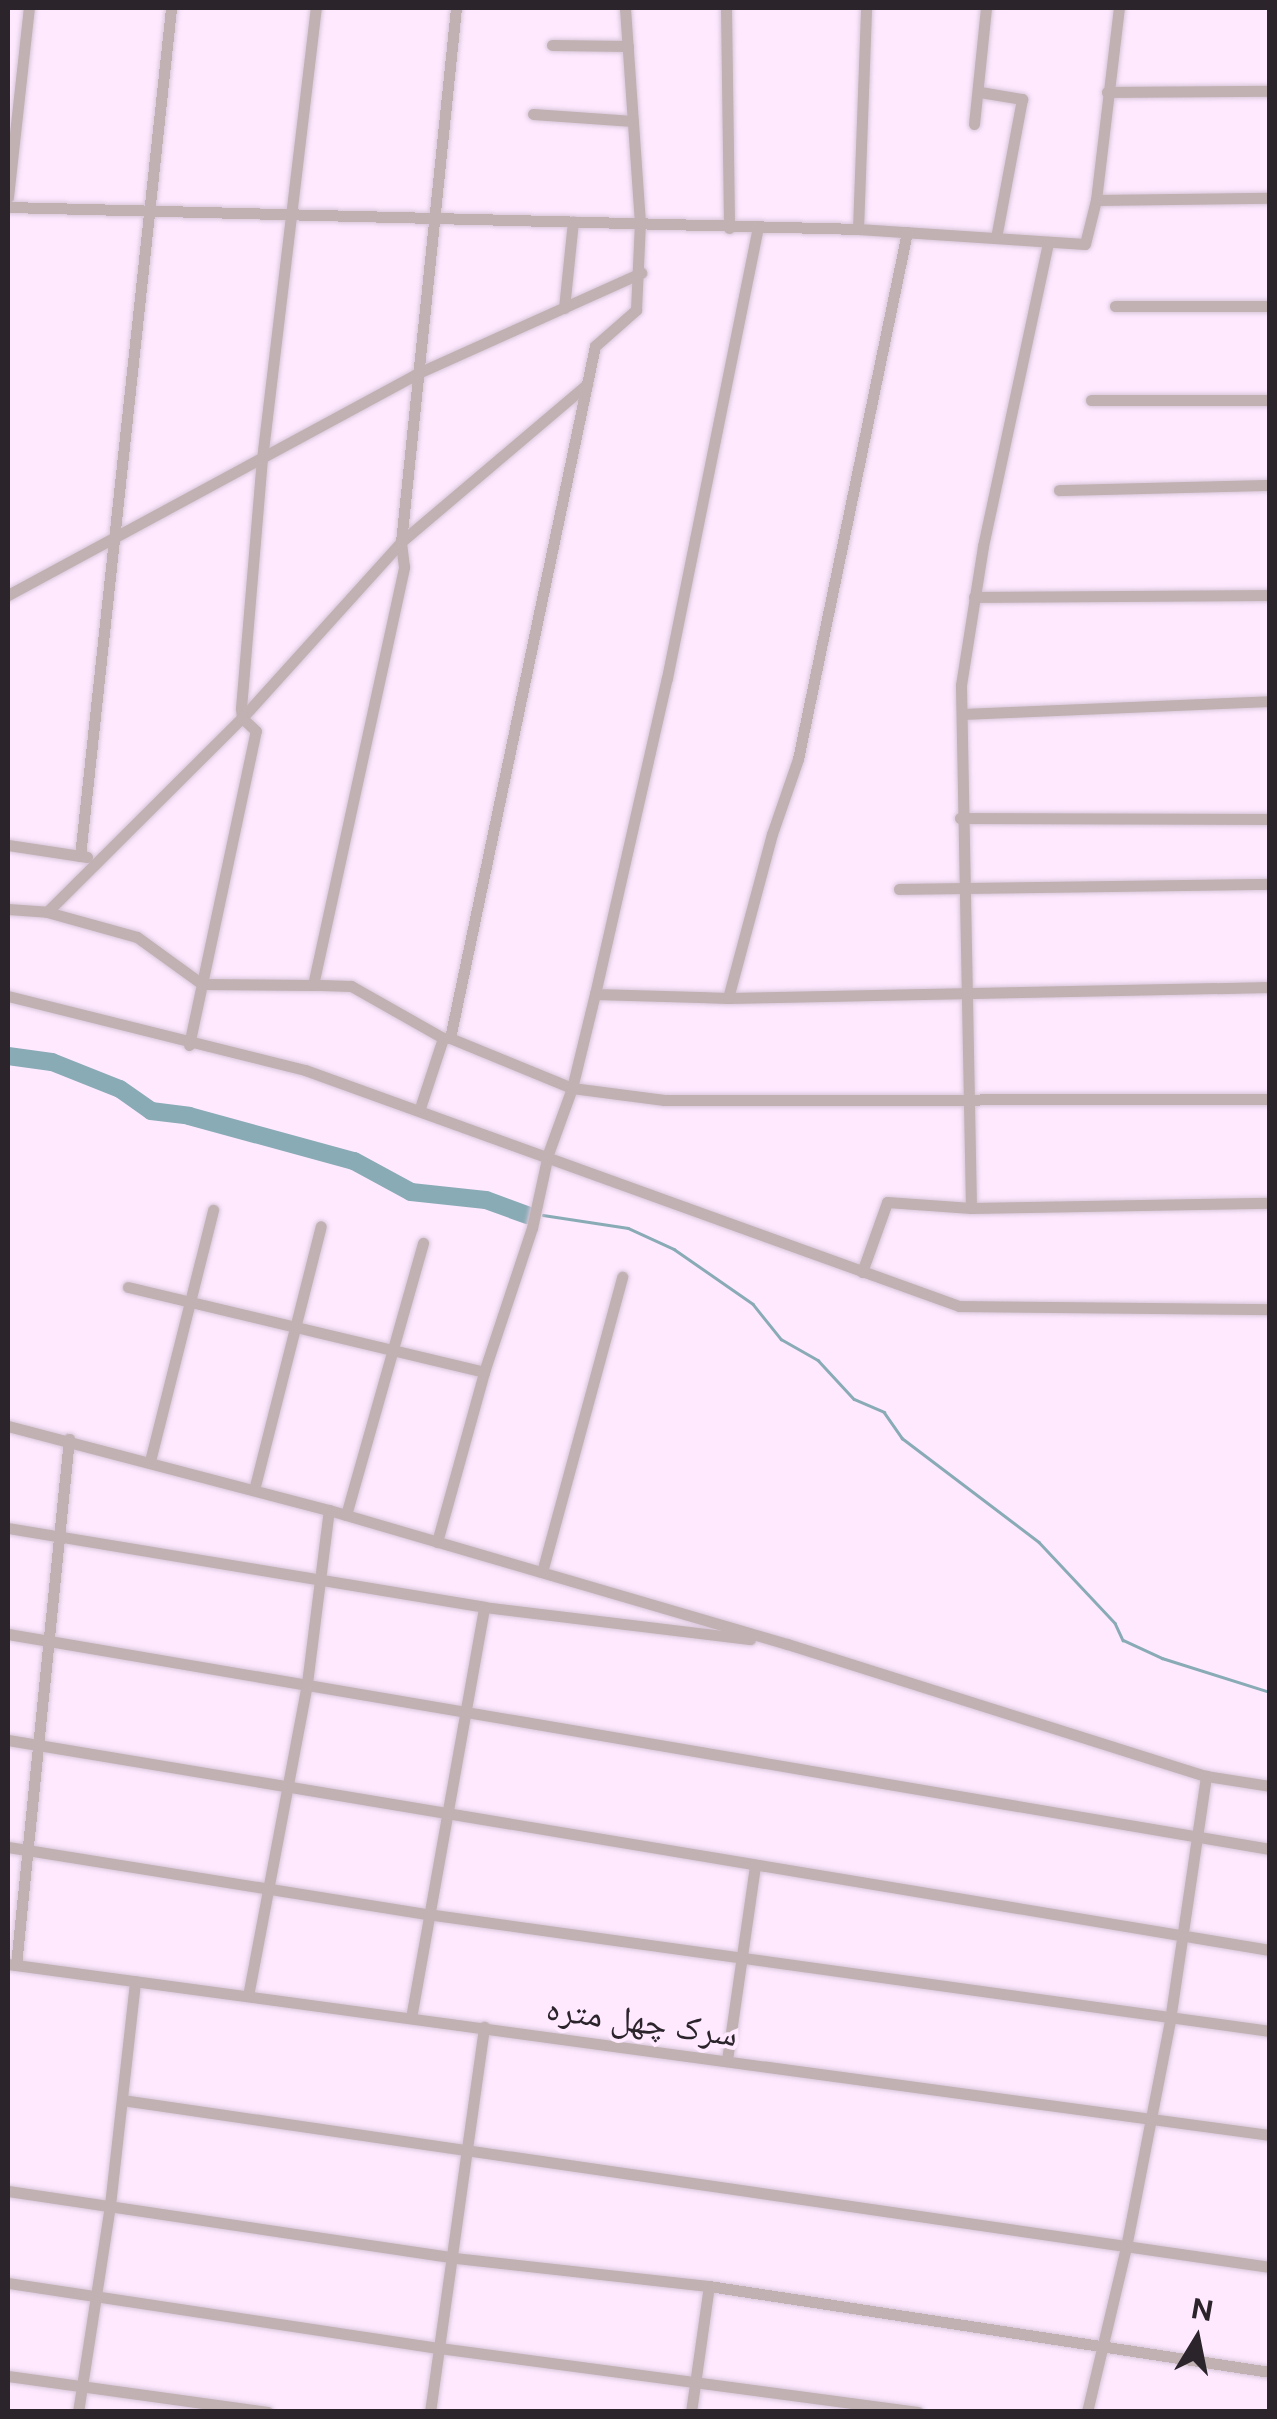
<!DOCTYPE html>
<html>
<head>
<meta charset="utf-8">
<style>
  body { margin:0 }
  #map { position:relative; width:1277px; height:2419px; overflow:hidden; background:#fee9ff; font-family:"Public Sans","Noto Naskh Arabic",sans-serif }
  div>[style] { position:absolute }
  .stream>* { height:2.5px; margin:-1.25px; padding:0 1.25px; transform-origin:1.25px; border-radius:1.25px; background:#89abb6 }
  .river>* { height:18px; margin:-9px; padding:0 9px; transform-origin:9px; border-radius:9px; background:#89abb6 }
  .roads { filter:drop-shadow(0 0 2px #d8c6d9) drop-shadow(0 0 2px #d8c6d9) }
  .minor>* { height:11px; margin:-5.5px; padding:0 5.5px; transform-origin:5.5px; border-radius:5.5px; background:#c1b1b3 }
  span { translate:-50% -50%; white-space:nowrap; text-align:center; line-height:1.15; -webkit-text-stroke:8px #fee9ff; paint-order:stroke }
  .street-label { font-size:35px; color:#2b242b }
  .frame { position:absolute; inset:0; border:10px solid #2b242b; pointer-events:none }
  .north { position:absolute; left:1147px; top:2289px; width:100px; height:100px; -webkit-text-stroke:8px #fee9ff; paint-order:stroke; rotate:10deg; font-size:28px; font-weight:700; line-height:40px; text-align:center; color:#2b242b }
  .north::after { content:''; display:block; margin:auto; width:35px; height:45px; background:#2b242b; clip-path:polygon(50% 0,100% 100%,50% 72%,0 100%) }
</style>
</head>
<body>
<div id="map">
  <div class="stream">
    <i style="left:543px;top:1215px;width:86px;rotate:8.7deg"></i>
    <i style="left:628px;top:1228px;width:51px;rotate:24.5deg"></i>
    <i style="left:674px;top:1249px;width:96px;rotate:34.8deg"></i>
    <i style="left:753px;top:1304px;width:45px;rotate:51.3deg"></i>
    <i style="left:781px;top:1339px;width:43px;rotate:29.6deg"></i>
    <i style="left:818px;top:1360px;width:53px;rotate:47.3deg"></i>
    <i style="left:854px;top:1399px;width:33px;rotate:23deg"></i>
    <i style="left:884px;top:1412px;width:32px;rotate:55deg"></i>
    <i style="left:902px;top:1438px;width:172px;rotate:37.2deg"></i>
    <i style="left:1039px;top:1542px;width:111px;rotate:46.8deg"></i>
    <i style="left:1115px;top:1623px;width:19px;rotate:65deg"></i>
    <i style="left:1123px;top:1640px;width:43px;rotate:24.8deg"></i>
    <i style="left:1162px;top:1658px;width:113px;rotate:17.5deg"></i>
  </div>
  <div class="river">
    <i style="left:8px;top:1056px;width:44px;rotate:7.8deg"></i>
    <i style="left:52px;top:1062px;width:73px;rotate:21.7deg"></i>
    <i style="left:120px;top:1089px;width:38px;rotate:35deg"></i>
    <i style="left:151px;top:1111px;width:38px;rotate:7deg"></i>
    <i style="left:189px;top:1116px;width:171px;rotate:15.3deg"></i>
    <i style="left:354px;top:1161px;width:65px;rotate:28.5deg"></i>
    <i style="left:411px;top:1192px;width:75px;rotate:6.1deg"></i>
    <i style="left:486px;top:1200px;width:44px;rotate:20.1deg"></i>
  </div>
  <div class="roads">
    <div class="minor">
      <i style="left:726px;top:8px;width:220px;rotate:89.2deg"></i>
      <i style="left:552px;top:45px;width:76px;rotate:0.8deg"></i>
      <i style="left:980px;top:92px;width:43px;rotate:9.5deg"></i>
      <i style="left:1022px;top:99px;width:141px;rotate:100.6deg"></i>
      <i style="left:1107px;top:92px;width:163px;rotate:-0.4deg"></i>
      <i style="left:533px;top:114px;width:100px;rotate:4deg"></i>
      <i style="left:974px;top:124px;width:117px;rotate:-84.1deg"></i>
      <i style="left:8px;top:197px;width:190px;rotate:-83.7deg"></i>
      <i style="left:1096px;top:200px;width:193px;rotate:-83.2deg"></i>
      <i style="left:8px;top:207px;width:850px;rotate:1.48deg"></i>
      <i style="left:858px;top:229px;width:227px;rotate:3.8deg"></i>
      <i style="left:1085px;top:244px;width:45px;rotate:-76deg"></i>
      <i style="left:1096px;top:200px;width:174px;rotate:-0.7deg"></i>
      <i style="left:858px;top:229px;width:221px;rotate:-87.9deg"></i>
      <i style="left:1115px;top:306px;width:155px"></i>
      <i style="left:564px;top:308px;width:87px;rotate:-84.1deg"></i>
      <i style="left:1091px;top:400px;width:179px"></i>
      <i style="left:1059px;top:490px;width:211px;rotate:-1.4deg"></i>
      <i style="left:8px;top:595px;width:464px;rotate:-28.4deg"></i>
      <i style="left:416px;top:374px;width:247px;rotate:-24.2deg"></i>
      <i style="left:974px;top:597px;width:296px;rotate:-0.4deg"></i>
      <i style="left:962px;top:714px;width:308px;rotate:-2.4deg"></i>
      <i style="left:960px;top:818px;width:310px;rotate:0.2deg"></i>
      <i style="left:8px;top:845px;width:80px;rotate:8.6deg"></i>
      <i style="left:80px;top:856px;width:853px;rotate:-83.87deg"></i>
      <i style="left:899px;top:889px;width:371px;rotate:-0.8deg"></i>
      <i style="left:8px;top:909px;width:39px;rotate:4deg"></i>
      <i style="left:47px;top:912px;width:275px;rotate:-44.9deg"></i>
      <i style="left:242px;top:718px;width:237px;rotate:-47.9deg"></i>
      <i style="left:401px;top:542px;width:244px;rotate:-40.3deg"></i>
      <i style="left:47px;top:912px;width:93px;rotate:15.5deg"></i>
      <i style="left:137px;top:937px;width:80px;rotate:35.9deg"></i>
      <i style="left:202px;top:984px;width:111px;rotate:0.5deg"></i>
      <i style="left:595px;top:994px;width:133px;rotate:1.7deg"></i>
      <i style="left:728px;top:998px;width:542px;rotate:-1.16deg"></i>
      <i style="left:8px;top:996px;width:306px;rotate:14deg"></i>
      <i style="left:305px;top:1070px;width:695px;rotate:19.84deg"></i>
      <i style="left:959px;top:1306px;width:311px;rotate:0.6deg"></i>
      <i style="left:728px;top:998px;width:170px;rotate:-75deg"></i>
      <i style="left:772px;top:834px;width:79px;rotate:-70.9deg"></i>
      <i style="left:798px;top:759px;width:538px;rotate:-78.31deg"></i>
      <i style="left:443px;top:1038px;width:106px;rotate:-150.5deg"></i>
      <i style="left:351px;top:986px;width:38px;rotate:-178deg"></i>
      <i style="left:313px;top:985px;width:428px;rotate:-77.7deg"></i>
      <i style="left:404px;top:567px;width:25px;rotate:-97deg"></i>
      <i style="left:401px;top:542px;width:537px;rotate:-84.12deg"></i>
      <i style="left:450px;top:1038px;width:132px;rotate:22.3deg"></i>
      <i style="left:572px;top:1088px;width:93px;rotate:7.4deg"></i>
      <i style="left:664px;top:1100px;width:606px;rotate:-0.09deg"></i>
      <i style="left:189px;top:1045px;width:321px;rotate:-78deg"></i>
      <i style="left:256px;top:731px;width:19px;rotate:-137deg"></i>
      <i style="left:242px;top:718px;width:10px;rotate:-96deg"></i>
      <i style="left:241px;top:708px;width:250px;rotate:-85.2deg"></i>
      <i style="left:262px;top:459px;width:454px;rotate:-83.2deg"></i>
      <i style="left:420px;top:1108px;width:74px;rotate:-71.8deg"></i>
      <i style="left:443px;top:1038px;width:7px"></i>
      <i style="left:450px;top:1038px;width:707px;rotate:-78.17deg"></i>
      <i style="left:595px;top:346px;width:55px;rotate:-41.3deg"></i>
      <i style="left:636px;top:310px;width:87px;rotate:-87.4deg"></i>
      <i style="left:640px;top:223px;width:216px;rotate:-94deg"></i>
      <i style="left:971px;top:1208px;width:523px;rotate:-91.1deg"></i>
      <i style="left:961px;top:685px;width:141px;rotate:-81deg"></i>
      <i style="left:983px;top:546px;width:311px;rotate:-77.9deg"></i>
      <i style="left:862px;top:1272px;width:74px;rotate:-70.3deg"></i>
      <i style="left:887px;top:1202px;width:84px;rotate:4.1deg"></i>
      <i style="left:971px;top:1208px;width:299px;rotate:-1deg"></i>
      <i style="left:128px;top:1287px;width:366px;rotate:13.4deg"></i>
      <i style="left:8px;top:1426px;width:332px;rotate:14.7deg"></i>
      <i style="left:329px;top:1510px;width:477px;rotate:16.3deg"></i>
      <i style="left:787px;top:1644px;width:439px;rotate:17.5deg"></i>
      <i style="left:1206px;top:1776px;width:65px;rotate:8.9deg"></i>
      <i style="left:150px;top:1461px;width:259px;rotate:-75.9deg"></i>
      <i style="left:254px;top:1490px;width:272px;rotate:-75.8deg"></i>
      <i style="left:346px;top:1515px;width:283px;rotate:-74.2deg"></i>
      <i style="left:8px;top:1528px;width:483px;rotate:9.4deg"></i>
      <i style="left:484px;top:1607px;width:268px;rotate:6.9deg"></i>
      <i style="left:437px;top:1542px;width:176px;rotate:-74.5deg"></i>
      <i style="left:484px;top:1372px;width:152px;rotate:-71.6deg"></i>
      <i style="left:532px;top:1228px;width:76px;rotate:-77.8deg"></i>
      <i style="left:548px;top:1154px;width:70px;rotate:-70deg"></i>
      <i style="left:572px;top:1088px;width:97px;rotate:-76.3deg"></i>
      <i style="left:595px;top:994px;width:324px;rotate:-77.2deg"></i>
      <i style="left:667px;top:678px;width:459px;rotate:-78.6deg"></i>
      <i style="left:542px;top:1572px;width:306px;rotate:-74.8deg"></i>
      <i style="left:8px;top:1634px;width:1280px;rotate:9.67deg"></i>
      <i style="left:8px;top:1740px;width:1279px;rotate:9.45deg"></i>
      <i style="left:8px;top:1847px;width:424px;rotate:9.1deg"></i>
      <i style="left:427px;top:1914px;width:851px;rotate:7.9deg"></i>
      <i style="left:8px;top:1964px;width:1274px;rotate:7.72deg"></i>
      <i style="left:16px;top:1965px;width:529px;rotate:-84.25deg"></i>
      <i style="left:248px;top:1996px;width:319px;rotate:-79.3deg"></i>
      <i style="left:307px;top:1683px;width:174px;rotate:-82.8deg"></i>
      <i style="left:411px;top:2018px;width:417px;rotate:-79.9deg"></i>
      <i style="left:727px;top:2060px;width:197px;rotate:-81.8deg"></i>
      <i style="left:122px;top:2100px;width:1160px;rotate:8.28deg"></i>
      <i style="left:8px;top:2191px;width:452px;rotate:8.5deg"></i>
      <i style="left:455px;top:2258px;width:256px;rotate:6.3deg"></i>
      <i style="left:709px;top:2286px;width:568px;rotate:8.72deg"></i>
      <i style="left:8px;top:2283px;width:436px;rotate:8.6deg"></i>
      <i style="left:439px;top:2348px;width:483px;rotate:7.6deg"></i>
      <i style="left:8px;top:2376px;width:262px;rotate:7.9deg"></i>
      <i style="left:78px;top:2412px;width:209px;rotate:-81.2deg"></i>
      <i style="left:110px;top:2205px;width:225px;rotate:-83.6deg"></i>
      <i style="left:430px;top:2412px;width:389px;rotate:-82deg"></i>
      <i style="left:691px;top:2412px;width:127px;rotate:-81.9deg"></i>
      <i style="left:1087px;top:2412px;width:170px;rotate:-76.7deg"></i>
      <i style="left:1126px;top:2247px;width:231px;rotate:-79deg"></i>
      <i style="left:1170px;top:2020px;width:247px;rotate:-81.6deg"></i>
    </div>
  </div>
  <div class="street-label">
    <span style="left:642px;top:2021px;rotate:8deg">سرک چهل متره</span>
  </div>
  <div class="frame"></div>
  <div class="north">N</div>
</div>
</body>
</html>
